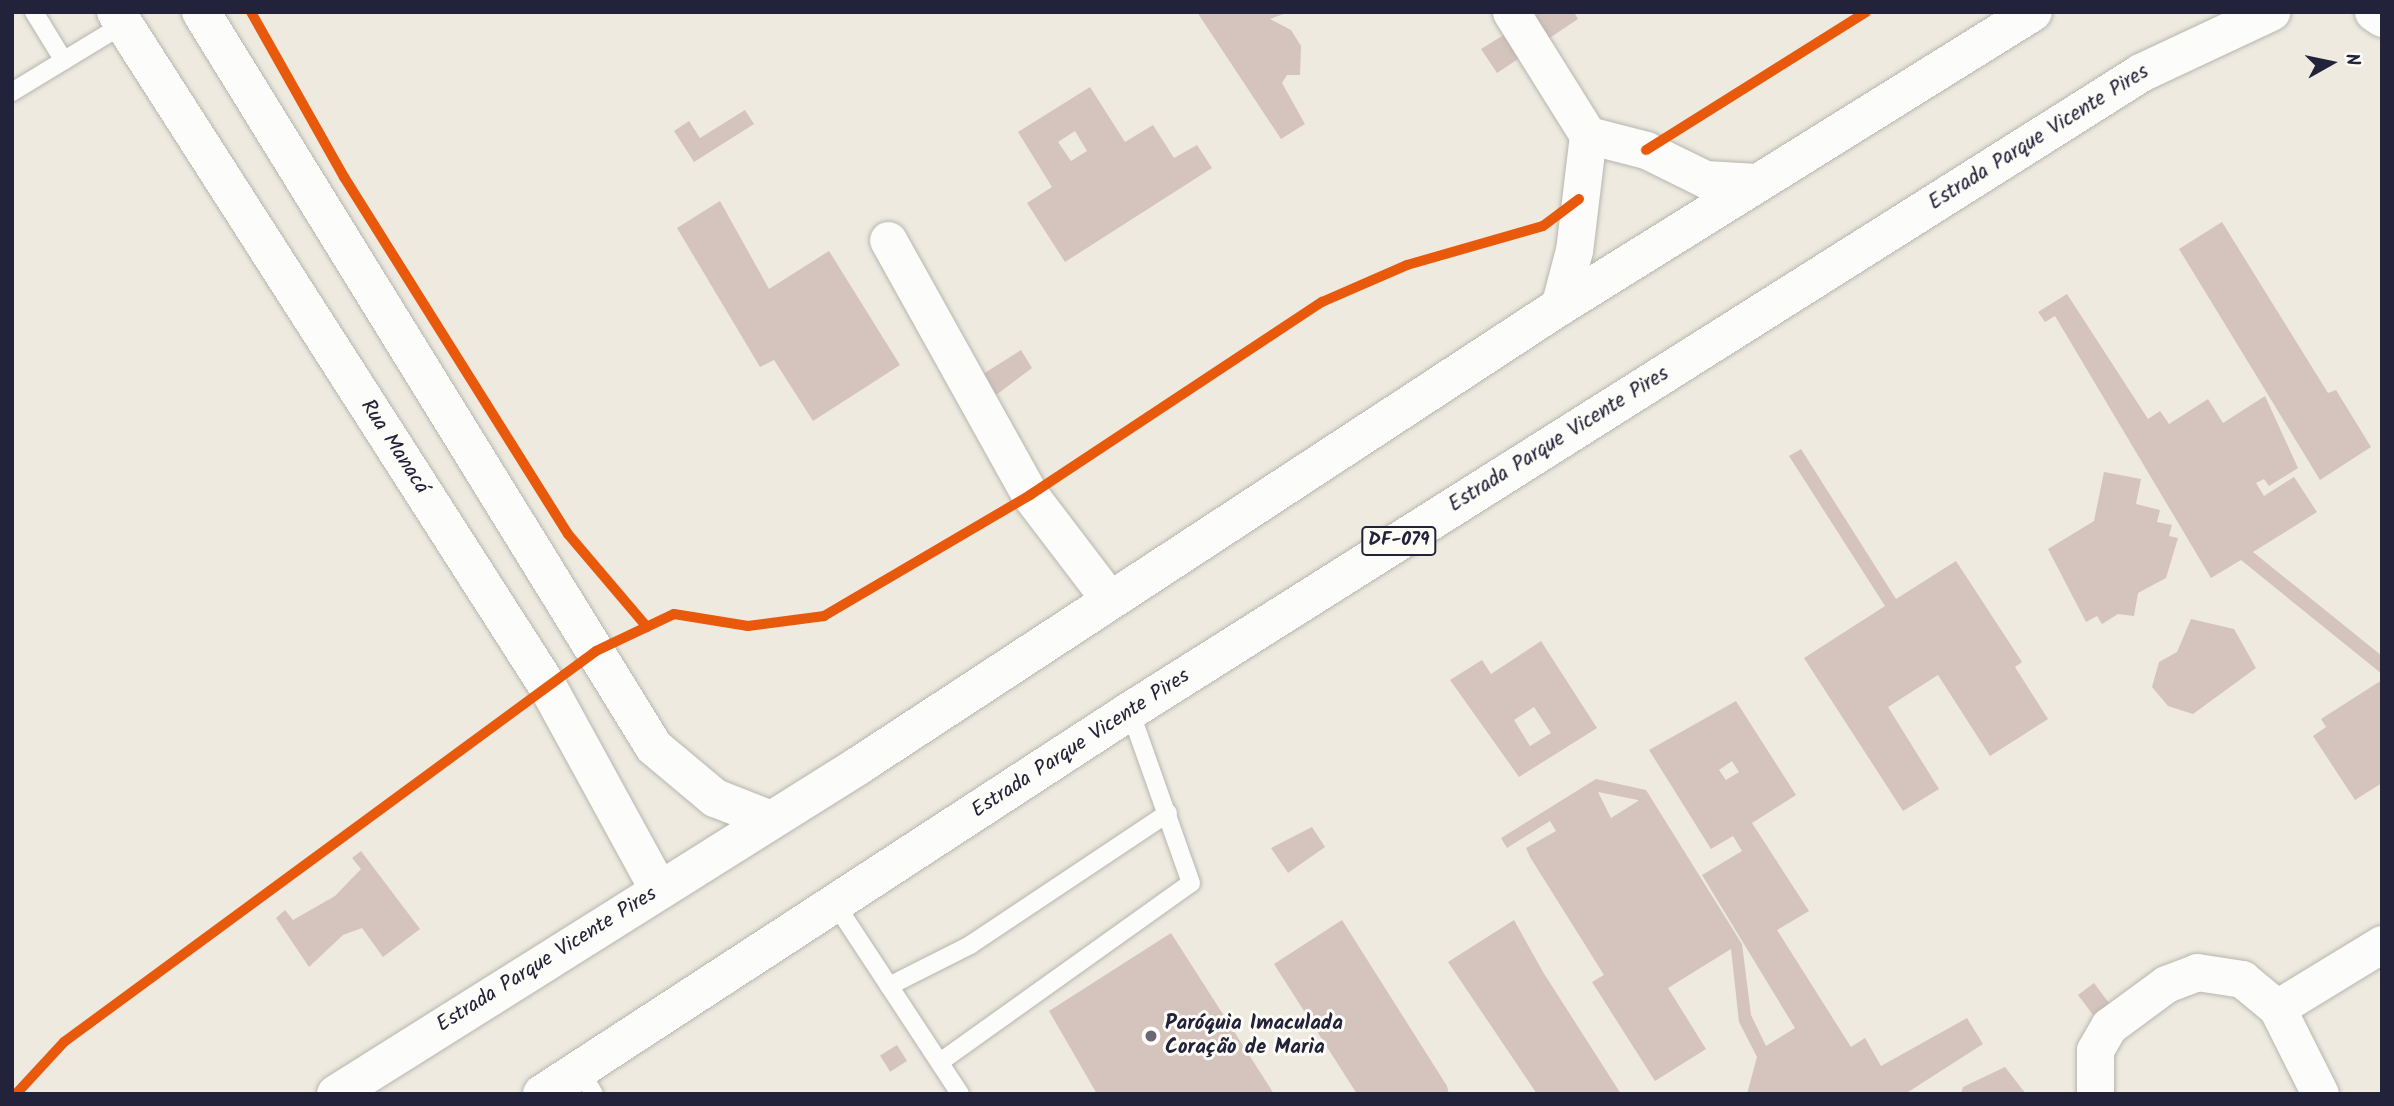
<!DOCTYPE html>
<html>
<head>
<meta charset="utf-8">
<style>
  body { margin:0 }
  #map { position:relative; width:2394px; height:1106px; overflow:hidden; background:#eeeadf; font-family:Kalam,sans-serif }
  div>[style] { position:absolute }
  .building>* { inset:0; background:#d4c4bd; transform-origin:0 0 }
  .roads { filter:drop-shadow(0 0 2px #b7b5b0) drop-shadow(0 0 2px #b7b5b0) }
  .lane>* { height:18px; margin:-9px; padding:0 9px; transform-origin:9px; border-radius:9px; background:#fcfcfa }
  .street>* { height:37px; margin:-18.5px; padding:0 18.5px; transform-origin:18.5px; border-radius:18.5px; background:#fcfcfa }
  .secondary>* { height:38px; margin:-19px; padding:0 19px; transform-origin:19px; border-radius:19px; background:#fcfcfa }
  .primary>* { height:38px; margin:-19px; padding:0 19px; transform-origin:19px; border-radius:19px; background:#fcfcfa }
  .cycleway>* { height:10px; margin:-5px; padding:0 5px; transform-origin:5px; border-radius:5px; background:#e8590c }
  .dots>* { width:19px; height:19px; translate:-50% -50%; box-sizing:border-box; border:4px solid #fdfcf7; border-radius:50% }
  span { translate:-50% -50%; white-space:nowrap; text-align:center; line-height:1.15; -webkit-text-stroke:6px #fdfcf7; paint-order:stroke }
  .shield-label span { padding:2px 5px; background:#fdfcf7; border:2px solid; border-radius:5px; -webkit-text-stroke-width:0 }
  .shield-label { font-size:19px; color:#22223b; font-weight:700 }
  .street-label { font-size:21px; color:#22223b }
  .poi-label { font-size:21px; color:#22223b; font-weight:700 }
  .left { translate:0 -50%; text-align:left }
  .frame { position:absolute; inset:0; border:14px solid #22223b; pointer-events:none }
  .north { position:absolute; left:2296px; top:28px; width:70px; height:70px; -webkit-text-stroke:5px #fdfcf7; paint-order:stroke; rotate:81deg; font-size:19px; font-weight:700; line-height:28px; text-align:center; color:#22223b }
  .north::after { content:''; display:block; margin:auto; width:24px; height:32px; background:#22223b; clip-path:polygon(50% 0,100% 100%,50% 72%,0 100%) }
</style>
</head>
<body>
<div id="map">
  <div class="building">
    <i style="clip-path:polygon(1197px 12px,1289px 12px,1270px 19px,1291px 30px,1301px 46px,1300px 75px,1287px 75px,1282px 83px,1305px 124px,1281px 139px)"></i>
    <i style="clip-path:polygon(1541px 12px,1574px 12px,1578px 19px,1497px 73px,1481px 49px)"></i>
    <i style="clip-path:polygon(evenodd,1090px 87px,1125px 142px,1153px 125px,1174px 158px,1197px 145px,1212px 168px,1065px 262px,1027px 203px,1052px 187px,1018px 132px,1090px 87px,1075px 131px,1087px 151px,1071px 161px,1058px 142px,1075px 131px)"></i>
    <i style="clip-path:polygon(745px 110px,754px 124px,694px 162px,674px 131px,689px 121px,700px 138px)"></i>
    <i style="clip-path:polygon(720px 201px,769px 289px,829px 251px,900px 365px,813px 421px,774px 360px,760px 367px,677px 228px)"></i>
    <i style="clip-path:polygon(2222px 222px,2328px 393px,2336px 390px,2371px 447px,2320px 480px,2179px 249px)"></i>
    <i style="clip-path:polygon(2067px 294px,2148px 419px,2160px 411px,2169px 424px,2208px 399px,2223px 423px,2265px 396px,2298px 468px,2269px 486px,2264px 479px,2256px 483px,2264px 496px,2294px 477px,2317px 512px,2253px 552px,2382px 656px,2382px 674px,2241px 560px,2211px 578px,2055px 316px,2045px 322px,2038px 312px)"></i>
    <i style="clip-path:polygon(1021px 350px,1032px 368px,996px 395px,983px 374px)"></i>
    <i style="clip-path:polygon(1801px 449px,1896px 599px,1956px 561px,2022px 662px,2015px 667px,2048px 719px,1990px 756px,1938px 675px,1888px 707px,1939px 789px,1903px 811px,1804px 658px,1885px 606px,1789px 456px)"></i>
    <i style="clip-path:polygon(2104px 472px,2141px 479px,2136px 504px,2160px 510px,2157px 522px,2172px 525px,2169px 536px,2178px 538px,2166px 578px,2138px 593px,2134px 616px,2118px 614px,2102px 624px,2097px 616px,2086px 622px,2048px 549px,2094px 521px)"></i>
    <i style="clip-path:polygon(2191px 619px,2234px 629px,2256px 668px,2193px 714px,2168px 706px,2152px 687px,2159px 662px,2177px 652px)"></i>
    <i style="clip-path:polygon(evenodd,1541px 641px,1597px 728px,1519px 777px,1450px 680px,1482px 660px,1491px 674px,1541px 641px,1534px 707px,1551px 733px,1530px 746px,1514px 720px,1534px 707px)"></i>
    <i style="clip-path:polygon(2382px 680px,2382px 783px,2355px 800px,2313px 736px,2326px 727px,2321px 719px)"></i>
    <i style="clip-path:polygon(evenodd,1736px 701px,1796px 795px,1752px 823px,1809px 911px,1777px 930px,1851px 1047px,1865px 1038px,1881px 1066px,1967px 1018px,1983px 1044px,1905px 1094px,1747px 1094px,1757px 1057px,1739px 1022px,1731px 949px,1668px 988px,1706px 1049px,1655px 1081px,1592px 982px,1604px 975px,1530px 857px,1526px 848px,1556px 831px,1550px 821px,1507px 848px,1501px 838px,1596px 779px,1646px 790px,1742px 944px,1751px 1015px,1766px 1046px,1795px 1028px,1702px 875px,1742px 851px,1733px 836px,1711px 849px,1649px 750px,1736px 701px,1732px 761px,1739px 772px,1726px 780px,1719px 770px,1732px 761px,1736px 701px,1598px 792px,1638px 800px,1638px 801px,1611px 818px,1598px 792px)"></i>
    <i style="clip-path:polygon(1312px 827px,1325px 847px,1288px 873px,1271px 848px)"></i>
    <i style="clip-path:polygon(361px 851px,420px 929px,383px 957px,362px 928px,343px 935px,309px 967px,276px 918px,285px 910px,293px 920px,335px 896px,361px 869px,352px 858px)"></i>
    <i style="clip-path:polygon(1342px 920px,1447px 1086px,1449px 1094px,1357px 1094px,1274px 964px)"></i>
    <i style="clip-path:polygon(1514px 920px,1543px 972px,1621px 1094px,1537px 1094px,1448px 962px)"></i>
    <i style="clip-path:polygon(1171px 933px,1274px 1094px,1097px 1094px,1049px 1011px)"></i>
    <i style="left:2094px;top:983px;width:25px;height:20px;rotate:53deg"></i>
    <i style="left:897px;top:1045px;width:19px;height:20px;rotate:58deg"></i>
    <i style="clip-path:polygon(2005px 1067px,2026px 1094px,1961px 1094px,1963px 1087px)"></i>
  </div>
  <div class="roads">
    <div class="lane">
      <i style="left:34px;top:12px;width:57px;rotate:58.5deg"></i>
      <i style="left:12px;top:92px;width:131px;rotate:-31.3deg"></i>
      <i style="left:836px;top:905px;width:226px;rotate:56.7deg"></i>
      <i style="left:889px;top:986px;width:91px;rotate:-26.8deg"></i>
      <i style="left:970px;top:945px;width:238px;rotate:-33.7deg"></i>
      <i style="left:940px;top:1062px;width:308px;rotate:-35.5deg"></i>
      <i style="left:1191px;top:883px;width:182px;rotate:-109.5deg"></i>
      <i style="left:580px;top:1070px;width:28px;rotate:60deg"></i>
    </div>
    <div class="street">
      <i style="left:1511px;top:12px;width:145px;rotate:58deg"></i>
      <i style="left:1588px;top:135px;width:116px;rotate:96.9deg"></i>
      <i style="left:1574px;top:250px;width:59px;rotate:104.7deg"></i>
      <i style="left:2373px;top:12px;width:11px;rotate:34deg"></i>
      <i style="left:1588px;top:135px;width:60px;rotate:14.5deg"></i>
      <i style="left:1646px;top:150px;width:66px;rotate:26.2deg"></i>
      <i style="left:1705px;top:179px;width:52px;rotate:3.3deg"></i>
      <i style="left:888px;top:240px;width:292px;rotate:60.9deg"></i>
      <i style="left:1030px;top:495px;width:132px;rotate:52.7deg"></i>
      <i style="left:2277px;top:1008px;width:123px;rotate:-31.4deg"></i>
      <i style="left:2095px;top:1094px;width:44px;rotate:-90deg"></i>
      <i style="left:2095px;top:1050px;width:28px;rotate:-60deg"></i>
      <i style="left:2109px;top:1026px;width:71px;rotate:-36.4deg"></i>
      <i style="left:2166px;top:984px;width:33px;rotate:-21deg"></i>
      <i style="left:2197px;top:972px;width:46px;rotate:8.8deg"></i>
      <i style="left:2242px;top:979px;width:45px;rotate:39.6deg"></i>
      <i style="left:2277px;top:1008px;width:96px;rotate:63.4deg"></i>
    </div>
    <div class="secondary">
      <i style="left:116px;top:12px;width:801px;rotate:57.38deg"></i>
      <i style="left:548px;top:687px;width:231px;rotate:61.3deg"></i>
      <i style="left:201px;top:12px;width:863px;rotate:58.35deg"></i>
      <i style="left:654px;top:747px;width:80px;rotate:39.9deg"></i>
      <i style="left:715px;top:798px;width:60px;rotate:21.4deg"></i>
    </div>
    <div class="primary">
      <i style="left:336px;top:1094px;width:616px;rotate:-32.14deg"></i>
      <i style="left:858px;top:766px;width:838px;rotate:-33.22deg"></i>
      <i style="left:1559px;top:307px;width:558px;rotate:-31.9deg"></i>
      <i style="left:542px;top:1094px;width:702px;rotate:-33.08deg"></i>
      <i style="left:1130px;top:711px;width:1195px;rotate:-32.25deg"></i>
      <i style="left:2141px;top:73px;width:144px;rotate:-25.1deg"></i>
    </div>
  </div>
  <div class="cycleway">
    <i style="left:251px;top:12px;width:189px;rotate:60.6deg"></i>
    <i style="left:344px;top:177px;width:421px;rotate:57.9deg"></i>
    <i style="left:568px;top:534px;width:122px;rotate:49.7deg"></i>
    <i style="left:1646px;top:150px;width:260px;rotate:-32.1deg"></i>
    <i style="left:16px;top:1094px;width:71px;rotate:-47.3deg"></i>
    <i style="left:64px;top:1042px;width:660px;rotate:-36.31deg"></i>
    <i style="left:596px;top:651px;width:86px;rotate:-25.4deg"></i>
    <i style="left:674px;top:614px;width:75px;rotate:9.2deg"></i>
    <i style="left:748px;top:626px;width:77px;rotate:-7.5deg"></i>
    <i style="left:824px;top:616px;width:239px;rotate:-30.4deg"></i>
    <i style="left:1030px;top:495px;width:350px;rotate:-33.5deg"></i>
    <i style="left:1322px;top:302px;width:93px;rotate:-23.5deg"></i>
    <i style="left:1407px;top:265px;width:141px;rotate:-16deg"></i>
    <i style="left:1543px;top:226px;width:45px;rotate:-36.9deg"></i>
  </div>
  <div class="dots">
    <i style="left:1151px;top:1036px;background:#696874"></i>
  </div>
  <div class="shield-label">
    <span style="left:1399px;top:541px">DF-079</span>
  </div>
  <div class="street-label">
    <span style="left:2039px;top:138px;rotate:-32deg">Estrada Parque Vicente Pires</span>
    <span style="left:1559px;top:440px;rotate:-32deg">Estrada Parque Vicente Pires</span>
    <span style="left:394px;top:447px;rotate:57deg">Rua Manacá</span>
    <span style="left:1081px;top:744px;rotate:-33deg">Estrada Parque Vicente Pires</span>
    <span style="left:547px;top:960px;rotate:-32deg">Estrada Parque Vicente Pires</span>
  </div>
  <div class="poi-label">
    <span class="left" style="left:1165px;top:1036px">Paróquia Imaculada<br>Coração de Maria</span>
  </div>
  <div class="frame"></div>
  <div class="north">N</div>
</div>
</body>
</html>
